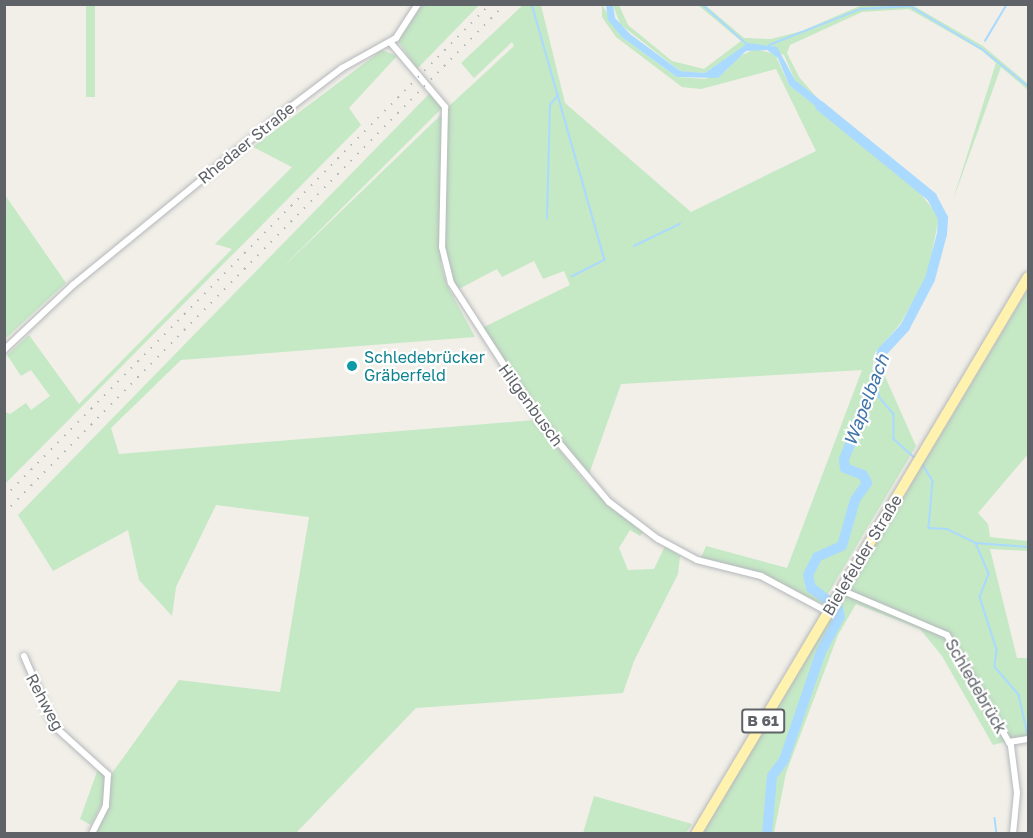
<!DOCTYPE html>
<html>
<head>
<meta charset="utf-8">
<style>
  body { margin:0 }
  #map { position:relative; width:1033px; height:838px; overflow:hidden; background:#f1efe8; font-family:"Golos Text",sans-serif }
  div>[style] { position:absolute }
  .green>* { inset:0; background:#c5e8c5; transform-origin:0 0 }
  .water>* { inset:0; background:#aadaff }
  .stream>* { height:1.5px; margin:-0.75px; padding:0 0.75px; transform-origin:0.75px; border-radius:0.75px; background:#aadaff }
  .river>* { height:10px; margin:-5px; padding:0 5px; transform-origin:5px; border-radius:5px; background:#aadaff }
  .roads { filter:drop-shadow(0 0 2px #b5b8bc) drop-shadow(0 0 2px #b5b8bc) }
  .minor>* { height:6px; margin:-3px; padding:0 3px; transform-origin:3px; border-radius:3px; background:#fff }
  .primary>* { height:10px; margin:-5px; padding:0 5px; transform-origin:5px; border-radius:5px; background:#fff2af }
  .rail>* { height:1.5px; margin-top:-0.75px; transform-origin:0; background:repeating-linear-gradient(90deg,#b6b7b8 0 1.5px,transparent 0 9.5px) }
  .dots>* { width:16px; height:16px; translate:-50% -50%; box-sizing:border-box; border:3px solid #fff; border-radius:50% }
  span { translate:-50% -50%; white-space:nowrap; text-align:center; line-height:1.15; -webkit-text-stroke:4.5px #fff; paint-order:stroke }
  .shield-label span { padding:2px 4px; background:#fff; border:2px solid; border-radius:4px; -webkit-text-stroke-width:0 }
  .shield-label { font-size:15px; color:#5f6368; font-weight:700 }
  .street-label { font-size:16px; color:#5f6368 }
  .culture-label { font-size:16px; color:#0d838f }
  .left { translate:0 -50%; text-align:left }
  .water-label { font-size:18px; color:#4174aa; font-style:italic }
  .frame { position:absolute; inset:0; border:6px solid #5f6368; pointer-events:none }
</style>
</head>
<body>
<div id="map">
  <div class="green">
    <i style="left:86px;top:5px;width:9px;height:92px"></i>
    <i style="clip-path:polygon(422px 5px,479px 5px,417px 69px,398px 41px)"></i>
    <i style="clip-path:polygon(523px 5px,541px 5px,565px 103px,691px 212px,816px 151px,776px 69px,701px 89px,682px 87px,616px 37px,602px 17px,602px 5px,623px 38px,677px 77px,705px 79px,726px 71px,736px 58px,755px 49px,775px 54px,789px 85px,909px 179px,939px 217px,927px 277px,900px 324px,875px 353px,872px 370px,884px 374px,916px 446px,822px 604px,762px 574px,701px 558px,706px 546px,787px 568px,862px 370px,621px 384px,588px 477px,482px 328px,570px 285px,564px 271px,543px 279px,534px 261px,502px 277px,497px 269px,457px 290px,453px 283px,445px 247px,448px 107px,514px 46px,512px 42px,474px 78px,461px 63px)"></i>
    <i style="clip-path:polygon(613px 5px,619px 5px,628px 25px,672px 61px,704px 69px,741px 41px,698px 5px,705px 5px,744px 38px,771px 39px,802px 31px,862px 5px,912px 5px,983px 46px,1028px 84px,1028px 90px,1001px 67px,952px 203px,996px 63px,981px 50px,909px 9px,862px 12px,790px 45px,787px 53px,799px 77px,819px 100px,795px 80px,784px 55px,748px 44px,705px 73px,680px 71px,620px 24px)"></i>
    <i style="clip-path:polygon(382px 50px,397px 56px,349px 108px,361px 125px,5px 484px,5px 412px,10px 414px,26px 403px,31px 410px,50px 396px,31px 370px,21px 376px,7px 355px,29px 335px,79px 404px,232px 249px,215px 244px,292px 167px,253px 147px)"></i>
    <i style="clip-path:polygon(430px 93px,442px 108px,279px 271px,444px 112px,441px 264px,447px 285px,475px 337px,181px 360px,111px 428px,119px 454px,535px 420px,587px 484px,644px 531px,640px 536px,630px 530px,619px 548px,628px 570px,654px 569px,665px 546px,680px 556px,678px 574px,634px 661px,623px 693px,416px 708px,296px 833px,94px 833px,109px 798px,110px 776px,179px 680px,280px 692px,309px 517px,216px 505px,176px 587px,172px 616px,139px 580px,128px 530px,53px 571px,18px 515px)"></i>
    <i style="clip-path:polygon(5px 195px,66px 283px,5px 339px,4px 339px)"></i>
    <i style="clip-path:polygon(1028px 289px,1028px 454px,978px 513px,988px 524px,990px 537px,1028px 541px,1028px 551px,990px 549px,1017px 658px,1028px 658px,1028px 736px,993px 745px,942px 656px,920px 629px,856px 604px,838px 635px,786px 773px,774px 833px,702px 834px)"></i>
    <i style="clip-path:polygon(98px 769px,104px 774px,105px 798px,91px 825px,80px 819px)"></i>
    <i style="clip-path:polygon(594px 796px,692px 824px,686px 833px,583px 833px)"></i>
  </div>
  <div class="water">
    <i style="clip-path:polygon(606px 5px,613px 5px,615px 18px,630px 34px,680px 71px,705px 73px,748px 43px,777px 47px,795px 80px,834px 111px,829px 117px,789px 85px,778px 58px,767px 50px,746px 51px,718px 78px,677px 77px,623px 38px,608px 20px)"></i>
  </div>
  <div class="stream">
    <i style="left:532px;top:4px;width:266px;rotate:74.1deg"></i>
    <i style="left:605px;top:260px;width:37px;rotate:153deg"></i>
    <i style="left:702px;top:4px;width:62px;rotate:41.7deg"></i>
    <i style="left:907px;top:4px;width:87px;rotate:31deg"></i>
    <i style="left:982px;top:49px;width:59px;rotate:38.8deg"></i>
    <i style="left:985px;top:41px;width:43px;rotate:-59.3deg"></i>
    <i style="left:769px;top:45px;width:99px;rotate:-21.4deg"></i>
    <i style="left:861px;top:9px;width:50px;rotate:-3.4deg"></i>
    <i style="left:547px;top:219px;width:114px;rotate:-88.5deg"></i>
    <i style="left:550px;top:105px;width:13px;rotate:-51deg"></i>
    <i style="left:634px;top:246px;width:51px;rotate:-25.6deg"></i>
    <i style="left:876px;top:381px;width:17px;rotate:77deg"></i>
    <i style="left:880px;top:398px;width:21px;rotate:49deg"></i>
    <i style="left:894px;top:414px;width:25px;rotate:90deg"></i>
    <i style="left:894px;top:439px;width:28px;rotate:42deg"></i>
    <i style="left:922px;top:463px;width:21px;rotate:59deg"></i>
    <i style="left:933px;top:481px;width:47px;rotate:94.9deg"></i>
    <i style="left:929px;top:528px;width:18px;rotate:3deg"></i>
    <i style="left:947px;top:529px;width:32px;rotate:26deg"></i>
    <i style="left:976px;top:543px;width:34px;rotate:67deg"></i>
    <i style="left:989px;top:574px;width:25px;rotate:111deg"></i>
    <i style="left:980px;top:597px;width:56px;rotate:72.2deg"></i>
    <i style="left:997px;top:650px;width:17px;rotate:97deg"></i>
    <i style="left:995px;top:667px;width:37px;rotate:49deg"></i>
    <i style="left:1019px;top:695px;width:41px;rotate:77.3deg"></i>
    <i style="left:976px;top:543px;width:52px;rotate:4.4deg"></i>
    <i style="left:995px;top:818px;width:16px;rotate:83deg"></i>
  </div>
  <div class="river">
    <i style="left:767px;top:834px;width:58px;rotate:-85.1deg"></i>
    <i style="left:772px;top:776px;width:20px;rotate:-53deg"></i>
    <i style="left:784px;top:760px;width:114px;rotate:-71.1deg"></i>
    <i style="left:821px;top:652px;width:40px;rotate:-62deg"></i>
    <i style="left:840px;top:617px;width:9px;rotate:-103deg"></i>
    <i style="left:838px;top:608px;width:34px;rotate:-143deg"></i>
    <i style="left:811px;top:588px;width:13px;rotate:-103deg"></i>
    <i style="left:808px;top:575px;width:20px;rotate:-63deg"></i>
    <i style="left:817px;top:557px;width:27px;rotate:-24deg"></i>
    <i style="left:842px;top:546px;width:48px;rotate:-74.2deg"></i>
    <i style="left:855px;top:500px;width:21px;rotate:-55deg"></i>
    <i style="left:867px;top:483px;width:9px;rotate:-117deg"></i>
    <i style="left:863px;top:475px;width:19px;rotate:-159deg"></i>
    <i style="left:845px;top:468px;width:9px;rotate:-96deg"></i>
    <i style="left:844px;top:459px;width:84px;rotate:-67.7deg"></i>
    <i style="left:876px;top:381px;width:30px;rotate:-78deg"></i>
    <i style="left:882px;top:352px;width:34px;rotate:-47deg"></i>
    <i style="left:905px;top:327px;width:54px;rotate:-62.5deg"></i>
    <i style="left:930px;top:279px;width:47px;rotate:-75.1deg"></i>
    <i style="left:942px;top:234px;width:16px;rotate:-86deg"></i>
    <i style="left:943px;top:218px;width:24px;rotate:-118deg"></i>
    <i style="left:932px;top:197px;width:144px;rotate:-140.9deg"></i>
  </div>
  <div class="roads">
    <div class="minor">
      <i style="left:391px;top:43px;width:84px;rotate:49.8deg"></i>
      <i style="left:445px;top:107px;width:140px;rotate:91.2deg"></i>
      <i style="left:442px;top:247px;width:37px;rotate:76deg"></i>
      <i style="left:451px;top:283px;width:162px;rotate:57.1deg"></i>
      <i style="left:539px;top:419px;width:109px;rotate:49.9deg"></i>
      <i style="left:609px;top:502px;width:61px;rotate:37.1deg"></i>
      <i style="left:658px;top:539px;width:44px;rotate:28.3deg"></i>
      <i style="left:697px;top:560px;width:66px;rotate:14deg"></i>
      <i style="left:761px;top:576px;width:76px;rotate:28.2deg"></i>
      <i style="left:4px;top:350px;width:95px;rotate:-43.3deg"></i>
      <i style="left:73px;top:285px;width:283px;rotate:-39.3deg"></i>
      <i style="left:292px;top:106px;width:63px;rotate:-37.2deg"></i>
      <i style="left:342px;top:68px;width:62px;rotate:-29.1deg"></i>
      <i style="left:396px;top:38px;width:40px;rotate:-57.1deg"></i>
      <i style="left:841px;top:590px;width:115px;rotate:23deg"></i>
      <i style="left:947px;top:635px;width:128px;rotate:60deg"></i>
      <i style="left:1011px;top:746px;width:47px;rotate:82.7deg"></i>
      <i style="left:1017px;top:793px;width:41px;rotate:95.6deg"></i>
      <i style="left:24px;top:656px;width:76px;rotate:66.8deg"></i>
      <i style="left:54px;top:726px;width:73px;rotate:42.2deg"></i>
      <i style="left:108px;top:775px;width:31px;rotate:94deg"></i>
      <i style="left:106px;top:806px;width:31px;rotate:117deg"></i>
      <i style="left:1009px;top:742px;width:19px;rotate:-9deg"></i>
    </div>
    <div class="primary">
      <i style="left:696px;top:834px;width:648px;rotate:-59.2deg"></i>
    </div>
  </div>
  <div class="rail">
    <i style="left:4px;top:497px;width:692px;rotate:-45.41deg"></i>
    <i style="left:4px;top:513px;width:714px;rotate:-45.45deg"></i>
  </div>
  <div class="dots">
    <i style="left:352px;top:366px;background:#0f9aa8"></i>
  </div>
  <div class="shield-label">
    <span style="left:763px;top:721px">B 61</span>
  </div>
  <div class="street-label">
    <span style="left:246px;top:143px;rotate:-39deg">Rhedaer Straße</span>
    <span style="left:531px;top:405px;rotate:54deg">Hilgenbusch</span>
    <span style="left:862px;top:555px;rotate:-59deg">Bielefelder Straße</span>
    <span style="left:976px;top:686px;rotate:60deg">Schledebrück</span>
    <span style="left:45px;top:702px;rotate:62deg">Rehweg</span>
  </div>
  <div class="culture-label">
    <span class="left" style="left:364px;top:366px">Schledebrücker<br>Gräberfeld</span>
  </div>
  <div class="water-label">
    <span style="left:866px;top:400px;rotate:-69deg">Wapelbach</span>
  </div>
  <div class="frame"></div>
</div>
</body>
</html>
